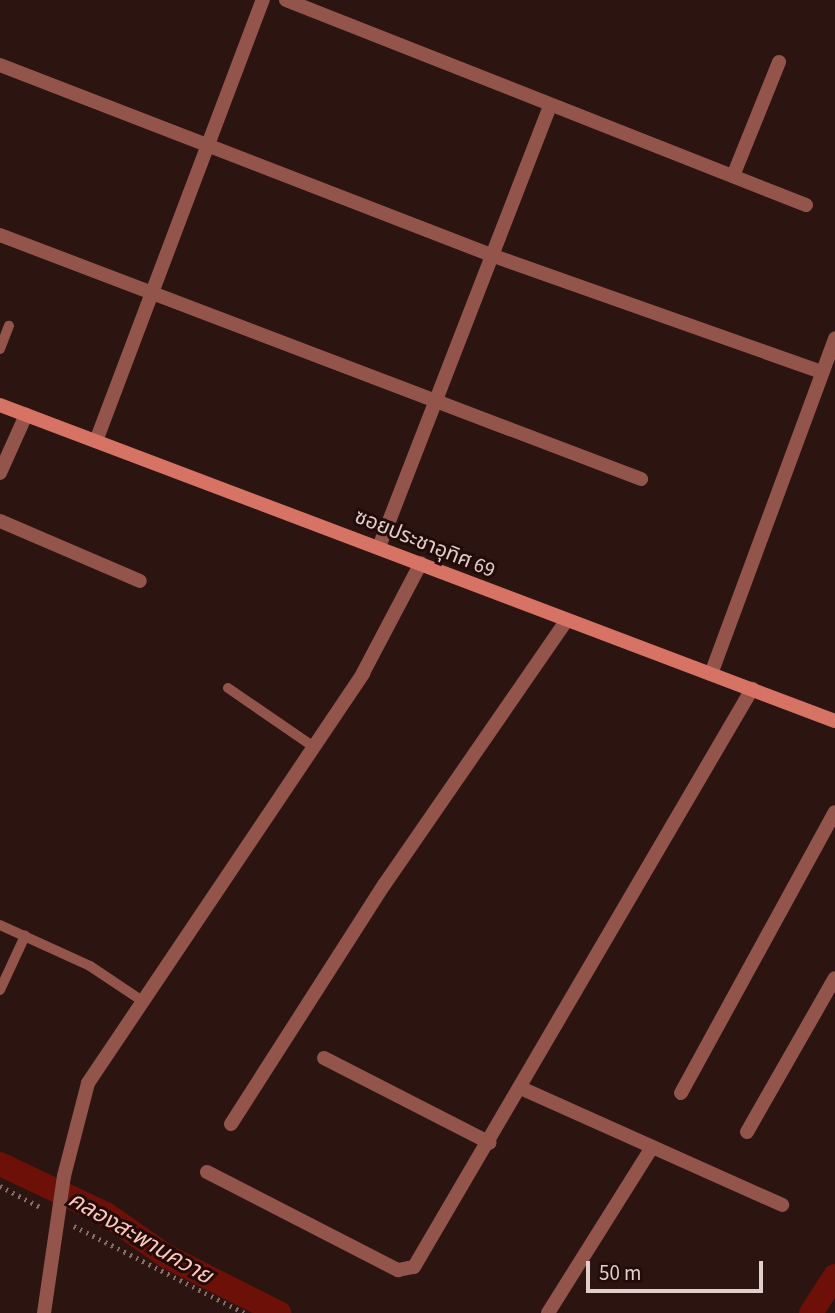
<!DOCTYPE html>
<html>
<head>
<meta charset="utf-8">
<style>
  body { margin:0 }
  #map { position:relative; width:835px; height:1313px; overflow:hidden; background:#2c1410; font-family:"Source Sans 3","Noto Sans Thai",sans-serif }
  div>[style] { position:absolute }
  .canal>* { height:24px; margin:-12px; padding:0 12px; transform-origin:12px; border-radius:12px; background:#6c1008 }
  .path>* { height:4.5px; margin-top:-2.25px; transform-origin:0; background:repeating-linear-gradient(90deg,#826d69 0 2px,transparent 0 7px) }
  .lane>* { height:10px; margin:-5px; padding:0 5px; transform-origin:5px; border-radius:5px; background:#92544b }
  .street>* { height:14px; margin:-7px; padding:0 7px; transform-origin:7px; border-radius:7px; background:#92544b }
  .secondary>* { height:14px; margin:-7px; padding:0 7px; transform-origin:7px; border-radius:7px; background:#d67364 }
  span { translate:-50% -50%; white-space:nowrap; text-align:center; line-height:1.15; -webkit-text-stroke:6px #220b08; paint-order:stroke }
  .street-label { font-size:21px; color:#e1cfcc }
  .water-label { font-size:23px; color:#fdc8be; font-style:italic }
  .scale { position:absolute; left:586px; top:1261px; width:177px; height:32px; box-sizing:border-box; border:4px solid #e1cfcc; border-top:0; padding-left:9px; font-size:21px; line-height:24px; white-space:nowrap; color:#e1cfcc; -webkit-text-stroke:5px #220b08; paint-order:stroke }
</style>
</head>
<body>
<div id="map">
  <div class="canal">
    <i style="left:0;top:1164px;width:117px;rotate:25.3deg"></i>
    <i style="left:106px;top:1214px;width:73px;rotate:35deg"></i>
    <i style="left:166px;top:1256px;width:127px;rotate:26.8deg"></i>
    <i style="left:811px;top:1313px;width:44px;rotate:-57deg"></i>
  </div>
  <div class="path">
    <i style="left:0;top:1186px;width:47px;rotate:27.6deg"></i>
    <i style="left:74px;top:1226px;width:192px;rotate:27deg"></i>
  </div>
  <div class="lane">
    <i style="left:0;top:349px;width:25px;rotate:-69deg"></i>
    <i style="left:228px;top:688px;width:104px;rotate:34.5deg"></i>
    <i style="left:0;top:925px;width:99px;rotate:24.5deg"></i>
    <i style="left:90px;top:966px;width:61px;rotate:33.7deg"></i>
    <i style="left:0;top:990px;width:60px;rotate:-65.2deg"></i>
  </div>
  <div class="street">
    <i style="left:286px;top:0;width:559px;rotate:21.52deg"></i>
    <i style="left:0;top:65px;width:526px;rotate:21.15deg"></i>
    <i style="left:491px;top:255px;width:351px;rotate:19.5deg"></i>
    <i style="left:733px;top:176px;width:123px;rotate:-68deg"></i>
    <i style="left:0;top:235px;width:686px;rotate:20.84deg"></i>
    <i style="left:96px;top:441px;width:472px;rotate:-69.3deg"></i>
    <i style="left:0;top:473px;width:64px;rotate:-65.9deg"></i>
    <i style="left:0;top:521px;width:152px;rotate:23.2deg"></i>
    <i style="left:379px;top:547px;width:474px;rotate:-68.8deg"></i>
    <i style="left:711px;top:674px;width:358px;rotate:-69.7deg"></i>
    <i style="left:324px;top:1058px;width:186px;rotate:27.1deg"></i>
    <i style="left:523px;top:1089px;width:284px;rotate:24.1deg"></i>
    <i style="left:681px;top:1093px;width:320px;rotate:-61.3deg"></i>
    <i style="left:231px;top:1124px;width:284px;rotate:-57.4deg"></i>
    <i style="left:384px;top:885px;width:322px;rotate:-55.4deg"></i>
    <i style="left:747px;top:1132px;width:177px;rotate:-60.3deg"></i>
    <i style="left:207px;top:1172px;width:215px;rotate:27.2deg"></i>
    <i style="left:398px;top:1270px;width:16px;rotate:-11deg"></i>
    <i style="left:414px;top:1267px;width:670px;rotate:-59.68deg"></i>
    <i style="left:44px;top:1313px;width:138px;rotate:-81.7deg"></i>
    <i style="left:64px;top:1176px;width:96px;rotate:-75.5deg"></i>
    <i style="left:88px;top:1083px;width:494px;rotate:-56.1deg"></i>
    <i style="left:363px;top:673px;width:124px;rotate:-62.2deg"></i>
    <i style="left:548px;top:1313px;width:196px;rotate:-57.9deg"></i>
  </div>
  <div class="secondary">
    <i style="left:0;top:405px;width:893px;rotate:20.73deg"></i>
  </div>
  <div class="street-label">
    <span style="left:425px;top:543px;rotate:22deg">ซอยประชาอุทิศ 69</span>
  </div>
  <div class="water-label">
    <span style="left:140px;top:1238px;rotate:30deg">คลองสะพานควาย</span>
  </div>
  <div class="scale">50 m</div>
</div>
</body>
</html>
